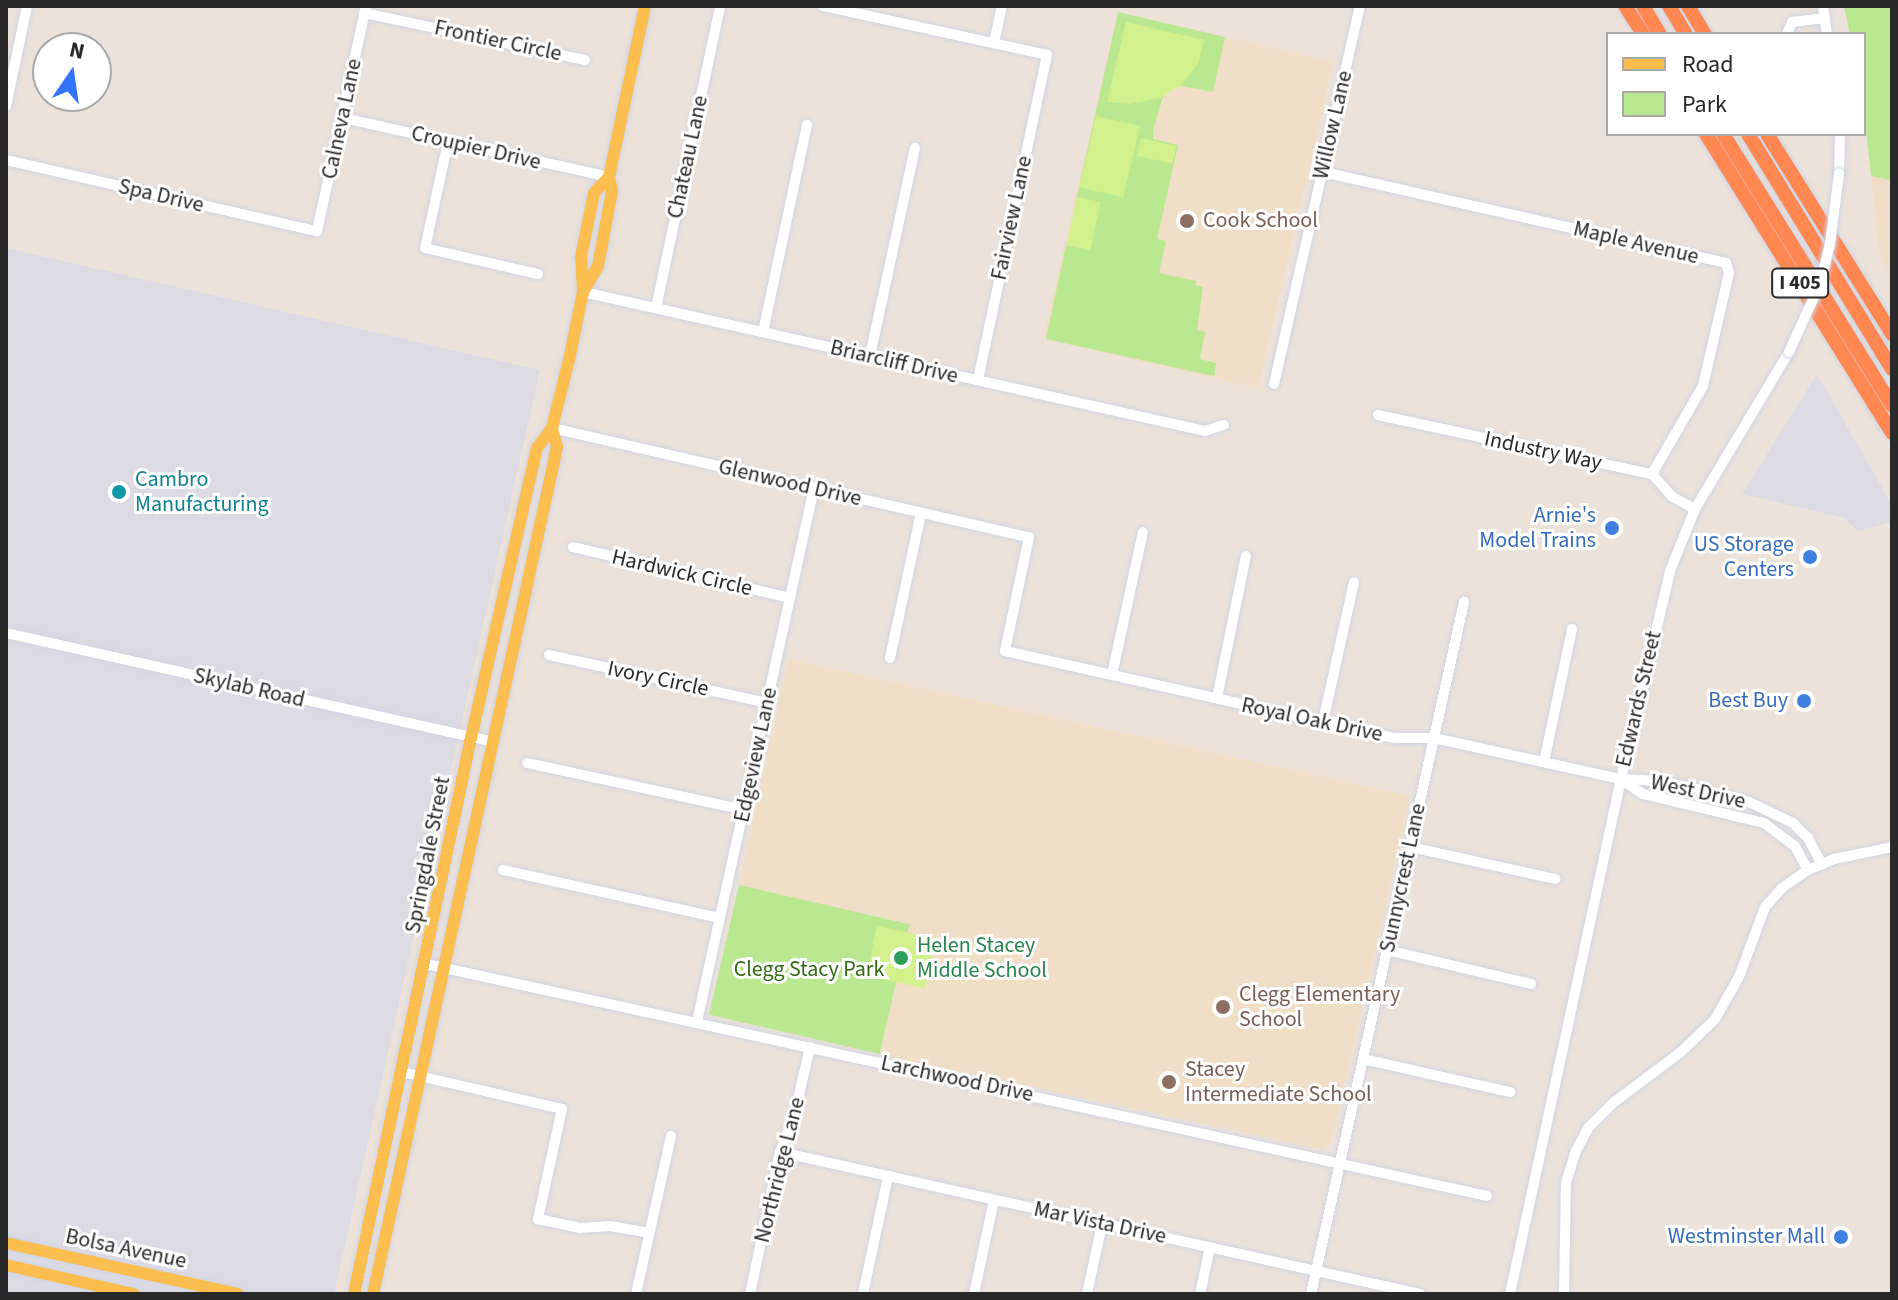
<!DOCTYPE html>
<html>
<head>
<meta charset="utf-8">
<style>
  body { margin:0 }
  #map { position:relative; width:1898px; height:1300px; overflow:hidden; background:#ede2d9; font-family:"Source Sans 3",sans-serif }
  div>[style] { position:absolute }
  .industrial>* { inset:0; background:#dcdbe4 }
  .education>* { inset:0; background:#f0dec7; transform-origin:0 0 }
  .green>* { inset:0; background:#bae891; transform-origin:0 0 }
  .pitch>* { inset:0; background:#d2f18c; transform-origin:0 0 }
  .roads { filter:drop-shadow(0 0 2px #cfd5e4) drop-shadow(0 0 2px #cfd5e4) }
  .minor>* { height:10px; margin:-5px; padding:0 5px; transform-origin:5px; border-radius:5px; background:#fff }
  .major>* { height:12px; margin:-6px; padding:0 6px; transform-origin:6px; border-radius:6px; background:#fcbe4f }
  .highway>* { height:14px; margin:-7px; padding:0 7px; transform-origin:7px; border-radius:7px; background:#ff8752 }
  .bridges { filter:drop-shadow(0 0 2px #cfd5e4) drop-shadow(0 0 2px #cfd5e4) }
  .minor-bridge>* { height:10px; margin:-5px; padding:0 5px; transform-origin:5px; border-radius:5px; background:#fff }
  .dots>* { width:22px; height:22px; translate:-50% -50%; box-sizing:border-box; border:4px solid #fff; border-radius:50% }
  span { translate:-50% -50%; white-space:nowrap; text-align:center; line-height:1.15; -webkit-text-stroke:6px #fff; paint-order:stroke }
  .shield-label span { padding:2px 6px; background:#fff; border:2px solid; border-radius:6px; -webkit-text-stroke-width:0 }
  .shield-label { font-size:20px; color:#292929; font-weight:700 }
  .street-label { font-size:22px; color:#292929 }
  .education-label { font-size:22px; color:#785e54 }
  .left { translate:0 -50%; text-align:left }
  .culture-label { font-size:22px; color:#0d838f }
  .shop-label { font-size:22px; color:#366cbe }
  .right { translate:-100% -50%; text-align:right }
  .leisure-label { font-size:22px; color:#27864d }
  .park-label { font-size:22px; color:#316b14 }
  .frame { position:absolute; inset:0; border:8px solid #292929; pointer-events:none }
  .legend { position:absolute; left:1606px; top:32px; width:260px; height:104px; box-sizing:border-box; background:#fff; border:2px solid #a9a9a9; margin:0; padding:10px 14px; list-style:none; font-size:24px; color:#292929 }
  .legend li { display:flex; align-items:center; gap:16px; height:40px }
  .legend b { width:40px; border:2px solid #a9a9a9 }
  .north { position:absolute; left:32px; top:32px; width:80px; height:80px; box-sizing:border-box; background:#fff; border:2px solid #a9a9a9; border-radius:50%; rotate:13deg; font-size:22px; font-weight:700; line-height:32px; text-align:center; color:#292929 }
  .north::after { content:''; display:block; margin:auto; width:28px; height:36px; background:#3473ff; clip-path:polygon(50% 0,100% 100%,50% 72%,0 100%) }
</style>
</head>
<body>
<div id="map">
  <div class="industrial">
    <i style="clip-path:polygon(6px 248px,540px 370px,334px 1294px,6px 1294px)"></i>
    <i style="clip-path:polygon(1817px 374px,1892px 505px,1892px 522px,1857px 531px,1845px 518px,1742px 494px)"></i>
  </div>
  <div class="education">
    <i style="left:1118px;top:12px;width:221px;height:335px;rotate:13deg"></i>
    <i style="clip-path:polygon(1871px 176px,1892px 180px,1892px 277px,1880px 257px)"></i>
    <i style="clip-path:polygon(789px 659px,1410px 796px,1331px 1142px,1323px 1149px,880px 1055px,910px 924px,739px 885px)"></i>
  </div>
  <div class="green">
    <i style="clip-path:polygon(1844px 6px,1892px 6px,1892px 180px,1871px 176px,1864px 113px,1864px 34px,1850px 34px)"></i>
    <i style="clip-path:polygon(1118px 12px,1225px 37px,1213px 92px,1167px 83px,1153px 131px,1153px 139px,1178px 145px,1157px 239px,1166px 241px,1159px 273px,1196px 281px,1196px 285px,1203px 287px,1197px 330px,1205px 332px,1200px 359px,1216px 363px,1214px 376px,1046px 339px,1066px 245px,1089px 250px,1100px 203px,1077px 197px)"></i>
    <i style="left:739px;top:885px;width:175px;height:133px;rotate:13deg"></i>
  </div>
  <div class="pitch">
    <i style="clip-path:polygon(1126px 22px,1204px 40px,1198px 64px,1182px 84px,1160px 98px,1129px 104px,1107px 102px)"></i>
    <i style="left:1096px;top:116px;width:45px;height:73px;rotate:13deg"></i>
    <i style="left:1141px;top:138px;width:36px;height:18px;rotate:13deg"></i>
    <i style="left:1077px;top:197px;width:24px;height:49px;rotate:12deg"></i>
    <i style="left:877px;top:926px;width:60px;height:51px;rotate:12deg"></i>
  </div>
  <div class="roads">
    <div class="minor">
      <i style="left:823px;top:6px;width:229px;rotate:12.3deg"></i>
      <i style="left:1047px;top:55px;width:332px;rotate:102deg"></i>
      <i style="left:1823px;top:6px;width:28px;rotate:82deg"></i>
      <i style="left:364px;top:13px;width:226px;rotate:12deg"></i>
      <i style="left:1787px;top:34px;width:13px;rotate:-67deg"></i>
      <i style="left:1792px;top:22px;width:33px;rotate:-7deg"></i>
      <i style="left:994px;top:43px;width:38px;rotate:-78deg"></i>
      <i style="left:6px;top:106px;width:102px;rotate:-78.1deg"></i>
      <i style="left:343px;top:118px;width:272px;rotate:12.5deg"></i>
      <i style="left:448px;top:142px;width:108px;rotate:102.2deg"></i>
      <i style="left:425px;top:248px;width:116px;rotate:13deg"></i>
      <i style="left:6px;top:160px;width:319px;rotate:12.9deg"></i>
      <i style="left:317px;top:231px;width:230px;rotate:-77.7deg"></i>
      <i style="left:1323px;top:172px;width:413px;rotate:12.7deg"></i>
      <i style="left:1726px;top:263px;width:10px;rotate:73deg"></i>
      <i style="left:1729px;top:273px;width:116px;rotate:103deg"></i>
      <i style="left:1703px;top:386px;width:102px;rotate:120.1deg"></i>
      <i style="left:1839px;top:174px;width:40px;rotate:-88.6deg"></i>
      <i style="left:583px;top:292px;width:637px;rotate:12.6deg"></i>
      <i style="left:1205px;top:431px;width:20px;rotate:-18deg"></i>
      <i style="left:656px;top:308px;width:309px;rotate:-78deg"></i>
      <i style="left:763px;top:332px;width:212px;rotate:-78deg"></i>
      <i style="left:870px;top:356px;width:213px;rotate:-77.8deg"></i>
      <i style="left:1274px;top:384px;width:388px;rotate:-77.2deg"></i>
      <i style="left:1378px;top:415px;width:280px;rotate:12.2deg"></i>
      <i style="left:1652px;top:474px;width:31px;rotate:48deg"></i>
      <i style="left:1673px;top:497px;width:25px;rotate:29deg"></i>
      <i style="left:552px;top:428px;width:489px;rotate:12.9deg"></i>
      <i style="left:1029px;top:537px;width:116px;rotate:101.9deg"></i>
      <i style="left:1005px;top:651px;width:400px;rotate:12.6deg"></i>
      <i style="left:1395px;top:738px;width:39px"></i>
      <i style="left:1434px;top:738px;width:191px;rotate:12.4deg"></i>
      <i style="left:1621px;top:779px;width:41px;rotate:2.8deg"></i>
      <i style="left:1662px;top:781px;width:89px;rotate:13.6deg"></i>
      <i style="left:1749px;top:802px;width:49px;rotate:25.5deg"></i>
      <i style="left:1793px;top:823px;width:21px;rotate:45deg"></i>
      <i style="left:1808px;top:838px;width:30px;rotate:62deg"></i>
      <i style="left:573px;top:547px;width:223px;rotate:13.2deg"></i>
      <i style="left:6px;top:633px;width:498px;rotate:12.6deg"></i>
      <i style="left:549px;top:655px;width:223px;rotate:12.4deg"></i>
      <i style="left:890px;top:658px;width:148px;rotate:-77.9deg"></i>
      <i style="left:1112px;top:675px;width:146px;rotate:-77.8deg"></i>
      <i style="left:1217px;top:698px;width:145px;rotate:-78.5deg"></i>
      <i style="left:1323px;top:722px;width:143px;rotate:-77.5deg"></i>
      <i style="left:1544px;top:762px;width:136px;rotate:-78.1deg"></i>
      <i style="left:527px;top:763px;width:222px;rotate:12.2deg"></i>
      <i style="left:1622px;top:780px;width:25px;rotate:34deg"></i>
      <i style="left:1643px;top:794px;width:124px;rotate:13.5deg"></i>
      <i style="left:1764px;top:823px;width:39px;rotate:37deg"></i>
      <i style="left:1795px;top:846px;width:27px;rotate:62deg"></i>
      <i style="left:1410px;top:847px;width:149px;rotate:12.4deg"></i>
      <i style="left:503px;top:870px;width:222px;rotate:12.5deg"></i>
      <i style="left:1387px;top:950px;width:148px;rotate:13.3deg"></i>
      <i style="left:426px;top:964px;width:1086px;rotate:12.33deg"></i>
      <i style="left:697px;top:1022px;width:547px;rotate:-77.64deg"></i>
      <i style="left:1363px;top:1059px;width:151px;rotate:12.7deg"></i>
      <i style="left:402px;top:1072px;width:164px;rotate:13deg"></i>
      <i style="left:562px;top:1109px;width:113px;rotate:102.3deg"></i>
      <i style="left:538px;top:1219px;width:43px;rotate:12.1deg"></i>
      <i style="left:580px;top:1228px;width:30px;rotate:-4deg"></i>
      <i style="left:610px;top:1226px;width:40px;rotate:10deg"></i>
      <i style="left:780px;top:1152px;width:656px;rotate:12.51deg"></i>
      <i style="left:636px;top:1294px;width:162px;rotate:-77.5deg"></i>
      <i style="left:750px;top:1294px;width:145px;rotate:-78.1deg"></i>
      <i style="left:780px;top:1152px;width:39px;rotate:-69deg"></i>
      <i style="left:794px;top:1116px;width:71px;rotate:-76.9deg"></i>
      <i style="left:863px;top:1294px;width:121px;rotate:-78deg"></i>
      <i style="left:974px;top:1294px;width:96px;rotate:-78deg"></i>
      <i style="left:1087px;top:1294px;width:72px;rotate:-77.9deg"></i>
      <i style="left:1200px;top:1294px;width:48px;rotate:-78deg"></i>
      <i style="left:1311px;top:1294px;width:709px;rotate:-77.53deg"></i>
      <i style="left:1510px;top:1294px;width:527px;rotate:-77.84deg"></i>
      <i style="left:1621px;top:779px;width:214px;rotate:-76.7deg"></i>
      <i style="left:1670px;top:571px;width:67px;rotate:-68deg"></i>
      <i style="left:1695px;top:509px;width:183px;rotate:-59.1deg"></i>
      <i style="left:1564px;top:1294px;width:111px;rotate:-89deg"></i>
      <i style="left:1566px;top:1183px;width:34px;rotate:-73deg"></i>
      <i style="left:1576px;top:1151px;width:27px;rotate:-62deg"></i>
      <i style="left:1589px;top:1127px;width:34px;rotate:-45deg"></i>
      <i style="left:1613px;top:1103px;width:85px;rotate:-36.9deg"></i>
      <i style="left:1681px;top:1052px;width:47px;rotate:-44.1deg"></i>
      <i style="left:1715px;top:1019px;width:48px;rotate:-60.3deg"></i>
      <i style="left:1739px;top:977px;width:75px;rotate:-69.6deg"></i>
      <i style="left:1765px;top:907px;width:25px;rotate:-48deg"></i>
      <i style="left:1782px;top:888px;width:32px;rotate:-35deg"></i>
      <i style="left:1808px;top:870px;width:28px;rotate:-23deg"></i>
      <i style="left:1834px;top:859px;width:59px;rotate:-11.7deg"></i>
    </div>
    <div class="major">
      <i style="left:583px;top:292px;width:30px;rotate:-60deg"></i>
      <i style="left:598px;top:266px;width:76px;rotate:-79.4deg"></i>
      <i style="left:612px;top:191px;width:14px;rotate:-102deg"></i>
      <i style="left:609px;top:177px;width:175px;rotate:-78.1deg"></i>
      <i style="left:6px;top:1243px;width:237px;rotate:12.4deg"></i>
      <i style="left:6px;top:1265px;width:131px;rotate:12.8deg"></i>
      <i style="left:354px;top:1294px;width:568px;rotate:-78.12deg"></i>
      <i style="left:471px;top:738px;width:297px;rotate:-77.2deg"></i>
      <i style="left:537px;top:448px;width:25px;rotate:-53deg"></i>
      <i style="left:552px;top:428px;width:70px;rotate:-76deg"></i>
      <i style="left:569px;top:360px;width:69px;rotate:-78.4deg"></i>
      <i style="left:583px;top:292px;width:35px;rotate:-93deg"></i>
      <i style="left:581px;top:257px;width:65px;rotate:-78.5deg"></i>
      <i style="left:594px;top:193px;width:22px;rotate:-47deg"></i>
      <i style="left:373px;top:1294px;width:867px;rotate:-77.74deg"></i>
      <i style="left:557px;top:447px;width:20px;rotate:-105deg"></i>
    </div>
    <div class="highway">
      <i style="left:1625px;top:6px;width:33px;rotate:57deg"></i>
      <i style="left:1643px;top:6px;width:33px;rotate:59deg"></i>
      <i style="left:1669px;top:6px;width:33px;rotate:59deg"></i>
      <i style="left:1688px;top:6px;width:33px;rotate:59deg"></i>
      <i style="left:1706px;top:134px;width:352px;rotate:58.1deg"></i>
      <i style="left:1723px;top:134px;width:320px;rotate:58.1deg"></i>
      <i style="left:1748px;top:134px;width:276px;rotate:58.5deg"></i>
      <i style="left:1767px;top:134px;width:236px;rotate:58deg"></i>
    </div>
  </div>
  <div class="bridges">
    <div class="minor-bridge">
      <i style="left:1789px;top:352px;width:75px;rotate:-65.5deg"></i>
      <i style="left:1820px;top:284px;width:41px;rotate:-76deg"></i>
      <i style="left:1830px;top:244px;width:71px;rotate:-82.7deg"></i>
    </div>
  </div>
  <div class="dots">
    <i style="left:1187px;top:221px;background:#8d6e63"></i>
    <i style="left:119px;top:492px;background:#0f9aa8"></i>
    <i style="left:1612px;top:528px;background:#3f7fe0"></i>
    <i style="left:1810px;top:557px;background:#3f7fe0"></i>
    <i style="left:1804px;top:701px;background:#3f7fe0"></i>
    <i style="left:901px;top:958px;background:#2e9e5b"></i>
    <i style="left:1223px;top:1007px;background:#8d6e63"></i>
    <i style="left:1169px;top:1082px;background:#8d6e63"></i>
    <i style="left:1841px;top:1237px;background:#3f7fe0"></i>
  </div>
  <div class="shield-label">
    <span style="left:1800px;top:283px">I 405</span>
  </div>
  <div class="street-label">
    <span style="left:498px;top:41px;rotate:12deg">Frontier Circle</span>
    <span style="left:342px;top:119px;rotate:-78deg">Calneva Lane</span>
    <span style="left:1333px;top:125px;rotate:-77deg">Willow Lane</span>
    <span style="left:476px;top:148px;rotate:13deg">Croupier Drive</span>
    <span style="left:688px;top:157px;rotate:-78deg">Chateau Lane</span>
    <span style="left:161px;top:196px;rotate:13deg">Spa Drive</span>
    <span style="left:1012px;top:218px;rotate:-78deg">Fairview Lane</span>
    <span style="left:1636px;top:243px;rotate:13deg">Maple Avenue</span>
    <span style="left:894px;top:362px;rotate:13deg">Briarcliff Drive</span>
    <span style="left:1543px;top:451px;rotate:12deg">Industry Way</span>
    <span style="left:790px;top:483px;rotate:13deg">Glenwood Drive</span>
    <span style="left:682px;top:573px;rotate:13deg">Hardwick Circle</span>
    <span style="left:658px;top:679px;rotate:12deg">Ivory Circle</span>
    <span style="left:249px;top:688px;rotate:13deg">Skylab Road</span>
    <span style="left:1639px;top:699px;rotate:-77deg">Edwards Street</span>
    <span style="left:1312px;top:720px;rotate:12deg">Royal Oak Drive</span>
    <span style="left:756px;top:755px;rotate:-78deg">Edgeview Lane</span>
    <span style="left:1698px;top:792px;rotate:12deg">West Drive</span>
    <span style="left:428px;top:855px;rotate:-79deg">Springdale Street</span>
    <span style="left:1403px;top:878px;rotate:-78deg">Sunnycrest Lane</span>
    <span style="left:957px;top:1079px;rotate:12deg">Larchwood Drive</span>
    <span style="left:780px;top:1170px;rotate:-76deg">Northridge Lane</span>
    <span style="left:1100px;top:1223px;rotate:12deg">Mar Vista Drive</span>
    <span style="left:126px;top:1249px;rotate:12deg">Bolsa Avenue</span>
  </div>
  <div class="education-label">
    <span class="left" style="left:1203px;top:221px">Cook School</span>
    <span class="left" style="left:1239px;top:1007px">Clegg Elementary<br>School</span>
    <span class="left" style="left:1185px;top:1082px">Stacey<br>Intermediate School</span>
  </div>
  <div class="culture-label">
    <span class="left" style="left:135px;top:492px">Cambro<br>Manufacturing</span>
  </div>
  <div class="shop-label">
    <span class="right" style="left:1596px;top:528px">Arnie's<br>Model Trains</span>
    <span class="right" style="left:1794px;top:557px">US Storage<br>Centers</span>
    <span class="right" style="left:1788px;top:701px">Best Buy</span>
    <span class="right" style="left:1825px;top:1237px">Westminster Mall</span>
  </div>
  <div class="leisure-label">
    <span class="left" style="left:917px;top:958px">Helen Stacey<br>Middle School</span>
  </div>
  <div class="park-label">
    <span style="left:809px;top:970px">Clegg Stacy Park</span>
  </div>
  <div class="frame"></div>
  <ul class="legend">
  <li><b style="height:10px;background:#fcbe4f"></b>Road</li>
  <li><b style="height:22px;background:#bae891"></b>Park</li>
  </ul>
  <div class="north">N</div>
</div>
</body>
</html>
